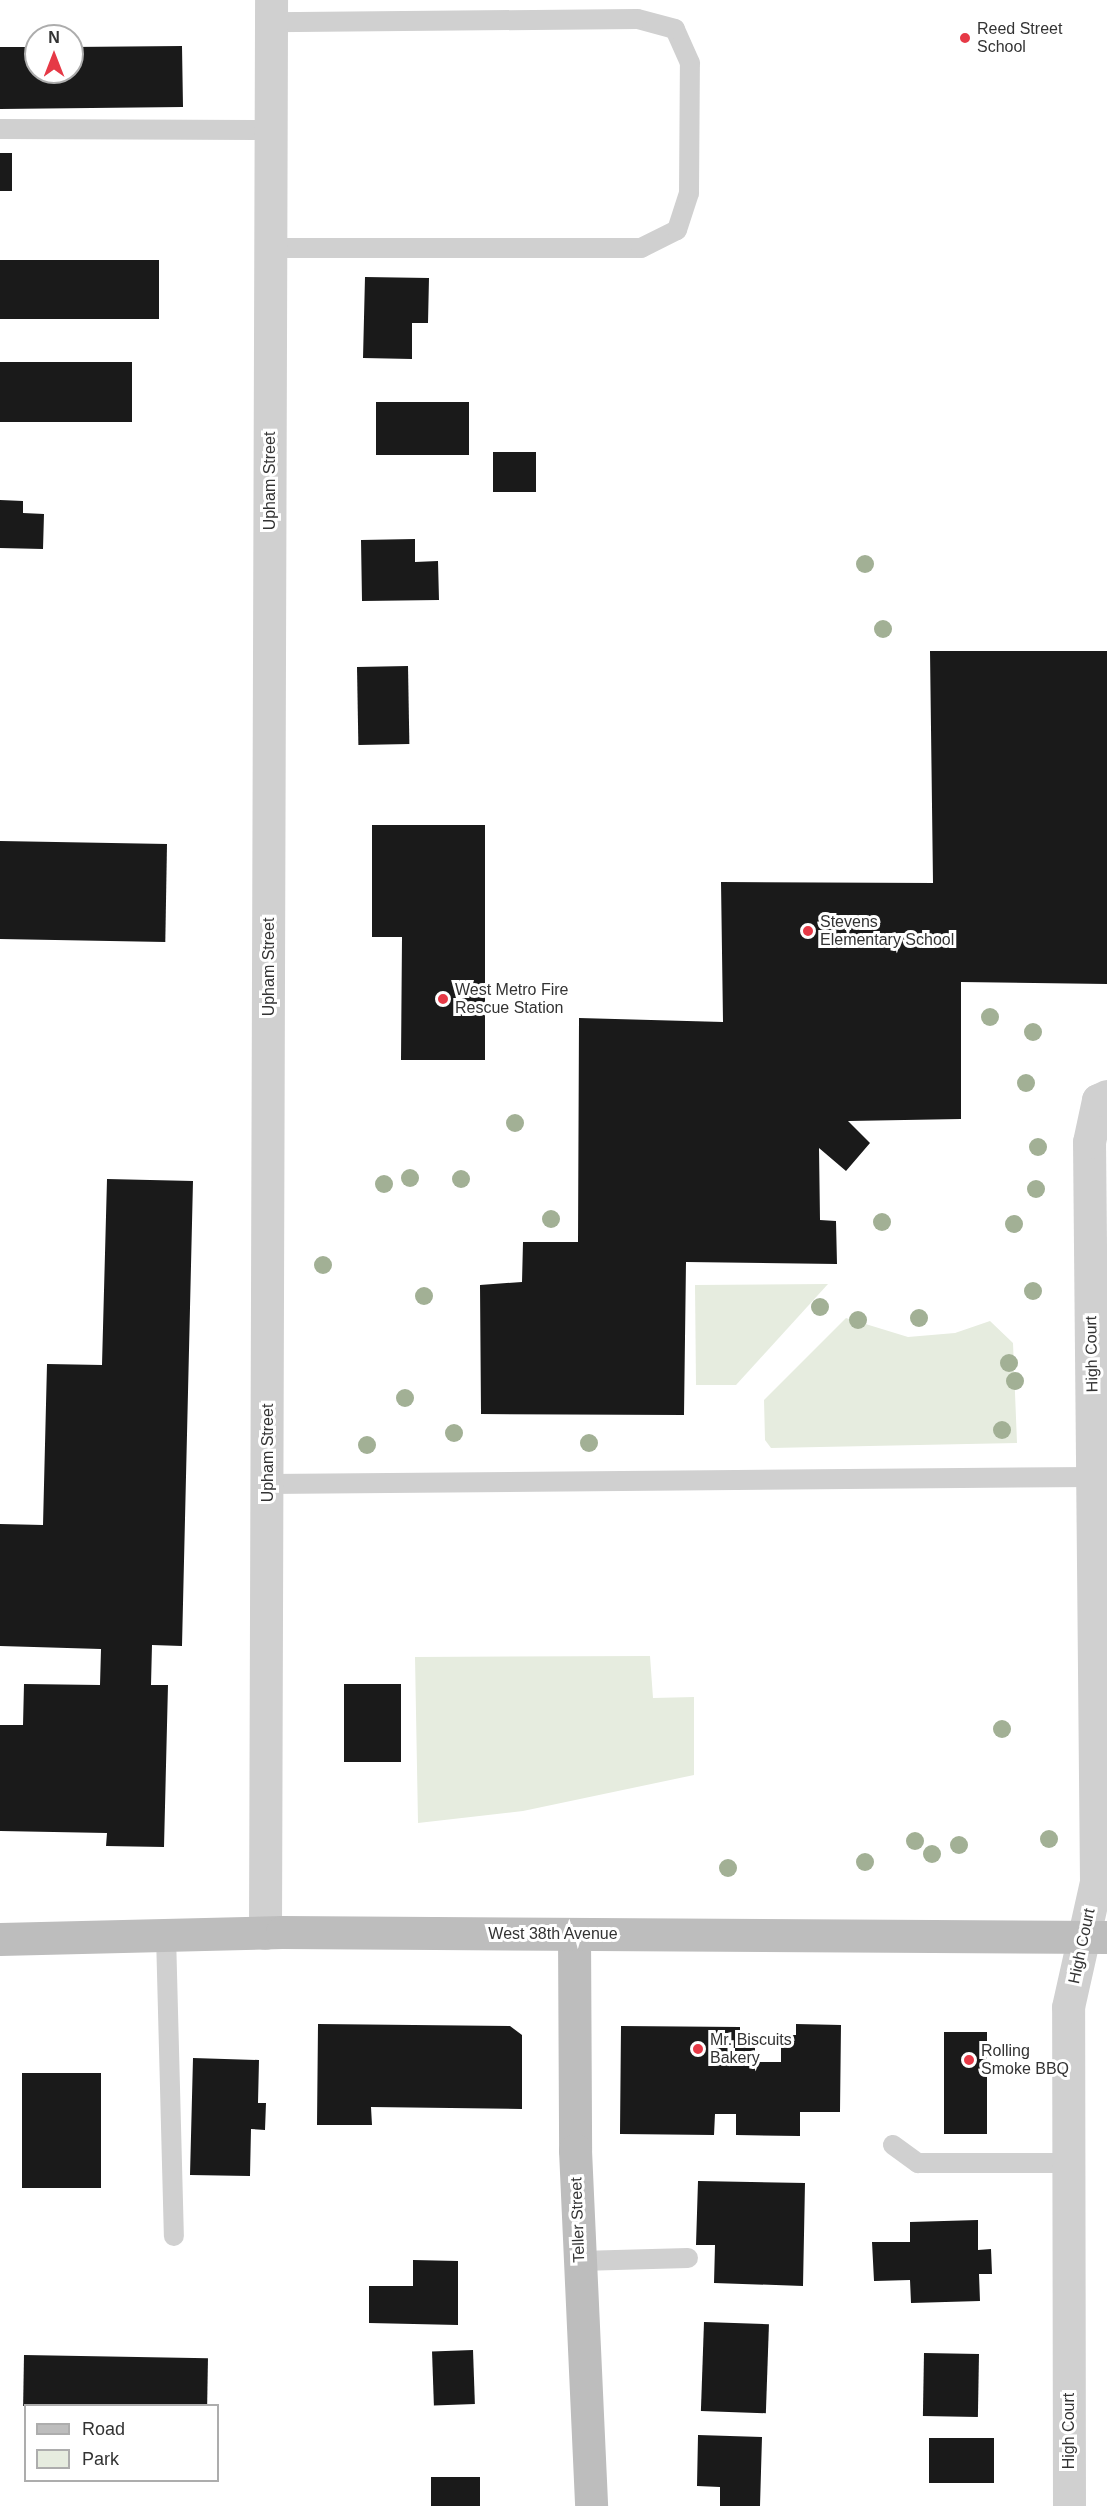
<!DOCTYPE html>
<html>
<head>
<meta charset="utf-8">
<style>
  body { margin:0 }
  #map { position:relative; width:1107px; height:2506px; overflow:hidden; background:#fff; font-family:Arial,sans-serif }
  div>[style] { position:absolute }
  .green>* { inset:0; background:#e6ecdf }
  .building>* { inset:0; background:#1a1a1a; transform-origin:0 0 }
  .lane>* { height:20px; margin:-10px; padding:0 10px; transform-origin:10px; border-radius:10px; background:#d0d0d0 }
  .street>* { height:33px; margin:-16.5px; padding:0 16.5px; transform-origin:16.5px; border-radius:16.5px; background:#d0d0d0 }
  .secondary>* { height:33px; margin:-16.5px; padding:0 16.5px; transform-origin:16.5px; border-radius:16.5px; background:#bdbdbd }
  .trees>* { width:18px; height:18px; margin:-9px; border-radius:50%; background:#a2b095 }
  .dots>* { width:16px; height:16px; translate:-50% -50%; box-sizing:border-box; border:3px solid #fff; border-radius:50% }
  span { translate:-50% -50%; white-space:nowrap; text-align:center; line-height:1.15; -webkit-text-stroke:6px #fff; paint-order:stroke }
  .poi-label { font-size:16px; color:#333 }
  .left { translate:0 -50%; text-align:left }
  .street-label { font-size:16px; color:#333 }
  .legend { position:absolute; left:24px; top:2404px; width:195px; height:78px; box-sizing:border-box; background:#fff; border:2px solid #adadad; margin:0; padding:8px 10px; list-style:none; font-size:18px; color:#333 }
  .legend li { display:flex; align-items:center; gap:12px; height:30px }
  .legend b { width:30px; border:2px solid #adadad }
  .north { position:absolute; left:24px; top:24px; width:60px; height:60px; box-sizing:border-box; background:#fff; border:2px solid #adadad; border-radius:50%; rotate:0deg; font-size:16px; font-weight:700; line-height:24px; text-align:center; color:#333 }
  .north::after { content:''; display:block; margin:auto; width:21px; height:27px; background:#e63946; clip-path:polygon(50% 0,100% 100%,50% 72%,0 100%) }
</style>
</head>
<body>
<div id="map">
  <div class="green">
    <i style="clip-path:polygon(828px 1284px,736px 1385px,696px 1385px,695px 1285px)"></i>
    <i style="clip-path:polygon(846px 1318px,908px 1337px,955px 1333px,990px 1321px,1013px 1343px,1017px 1443px,771px 1448px,765px 1440px,764px 1400px)"></i>
    <i style="clip-path:polygon(650px 1656px,653px 1698px,694px 1697px,694px 1775px,523px 1811px,418px 1823px,415px 1657px)"></i>
  </div>
  <div class="building">
    <i style="clip-path:polygon(182px 46px,183px 107px,0 109px,0 47px,36px 47px,36px 72px,72px 72px,72px 47px)"></i>
    <i style="left:0;top:153px;width:12px;height:38px"></i>
    <i style="left:0;top:260px;width:159px;height:59px"></i>
    <i style="clip-path:polygon(365px 277px,429px 278px,428px 323px,412px 323px,412px 359px,363px 358px)"></i>
    <i style="left:0;top:362px;width:132px;height:60px"></i>
    <i style="left:469px;top:402px;width:53px;height:93px;rotate:90deg"></i>
    <i style="left:493px;top:452px;width:43px;height:40px"></i>
    <i style="clip-path:polygon(0 500px,23px 501px,23px 513px,44px 514px,43px 549px,0 548px)"></i>
    <i style="clip-path:polygon(415px 539px,415px 562px,438px 561px,439px 600px,362px 601px,361px 540px)"></i>
    <i style="clip-path:polygon(930px 651px,1107px 651px,1107px 984px,961px 982px,961px 1119px,848px 1121px,870px 1143px,846px 1171px,819px 1148px,820px 1220px,836px 1221px,837px 1264px,686px 1262px,684px 1415px,481px 1414px,480px 1285px,522px 1282px,523px 1242px,578px 1242px,579px 1018px,723px 1022px,721px 882px,933px 883px)"></i>
    <i style="left:408px;top:666px;width:78px;height:51px;rotate:89deg"></i>
    <i style="clip-path:polygon(372px 825px,485px 825px,485px 1060px,401px 1060px,402px 937px,372px 937px)"></i>
    <i style="left:167px;top:844px;width:98px;height:167px;rotate:91deg"></i>
    <i style="clip-path:polygon(107px 1179px,193px 1181px,182px 1646px,152px 1645px,151px 1685px,168px 1685px,164px 1847px,106px 1846px,107px 1833px,0 1831px,0 1725px,23px 1725px,24px 1684px,100px 1685px,101px 1649px,0 1646px,0 1524px,43px 1525px,47px 1364px,102px 1365px)"></i>
    <i style="left:344px;top:1684px;width:57px;height:78px"></i>
    <i style="clip-path:polygon(318px 2024px,510px 2026px,522px 2035px,522px 2109px,371px 2107px,372px 2125px,317px 2125px)"></i>
    <i style="clip-path:polygon(796px 2024px,841px 2025px,840px 2112px,800px 2112px,800px 2136px,736px 2135px,736px 2114px,715px 2114px,714px 2135px,620px 2134px,621px 2026px,740px 2027px,740px 2035px,755px 2035px,755px 2062px,781px 2062px,781px 2035px,796px 2035px)"></i>
    <i style="left:944px;top:2032px;width:43px;height:102px"></i>
    <i style="clip-path:polygon(193px 2058px,259px 2060px,258px 2103px,266px 2103px,265px 2130px,251px 2129px,250px 2176px,190px 2175px)"></i>
    <i style="left:22px;top:2073px;width:79px;height:115px"></i>
    <i style="clip-path:polygon(698px 2181px,805px 2183px,803px 2286px,714px 2283px,715px 2245px,696px 2245px)"></i>
    <i style="clip-path:polygon(978px 2220px,978px 2250px,991px 2249px,992px 2274px,979px 2274px,980px 2301px,911px 2303px,910px 2280px,874px 2281px,872px 2242px,910px 2242px,910px 2222px)"></i>
    <i style="clip-path:polygon(413px 2260px,458px 2261px,458px 2325px,369px 2323px,369px 2286px,413px 2286px)"></i>
    <i style="left:704px;top:2322px;width:65px;height:89px;rotate:2deg"></i>
    <i style="left:473px;top:2350px;width:54px;height:41px;rotate:88deg"></i>
    <i style="left:924px;top:2353px;width:55px;height:63px;rotate:1deg"></i>
    <i style="left:24px;top:2355px;width:184px;height:51px;rotate:1deg"></i>
    <i style="clip-path:polygon(698px 2435px,762px 2437px,760px 2506px,720px 2506px,720px 2487px,697px 2486px)"></i>
    <i style="left:929px;top:2438px;width:65px;height:45px"></i>
    <i style="left:431px;top:2477px;width:49px;height:29px"></i>
  </div>
  <div class="lane">
    <i style="left:0;top:129px;width:270px;rotate:0.2deg"></i>
    <i style="left:270px;top:248px;width:371px"></i>
    <i style="left:641px;top:248px;width:40px;rotate:-26.6deg"></i>
    <i style="left:677px;top:230px;width:39px;rotate:-72deg"></i>
    <i style="left:689px;top:193px;width:130px;rotate:-89.6deg"></i>
    <i style="left:690px;top:63px;width:37px;rotate:-114deg"></i>
    <i style="left:675px;top:29px;width:39px;rotate:-165deg"></i>
    <i style="left:637px;top:19px;width:366px;rotate:179.5deg"></i>
    <i style="left:268px;top:1484px;width:825px;rotate:-0.49deg"></i>
    <i style="left:166px;top:1935px;width:301px;rotate:88.5deg"></i>
    <i style="left:893px;top:2145px;width:31px;rotate:36deg"></i>
    <i style="left:918px;top:2163px;width:151px"></i>
    <i style="left:580px;top:2261px;width:108px;rotate:-1.6deg"></i>
  </div>
  <div class="street">
    <i style="left:265px;top:1933px;width:1933px;rotate:-89.82deg"></i>
    <i style="left:1069px;top:2506px;width:499px;rotate:-90.1deg"></i>
    <i style="left:1068px;top:2007px;width:128px;rotate:-77.4deg"></i>
    <i style="left:1096px;top:1882px;width:740px;rotate:-90.54deg"></i>
    <i style="left:1089px;top:1142px;width:43px;rotate:-77.9deg"></i>
    <i style="left:1098px;top:1100px;width:10px;rotate:-24deg"></i>
  </div>
  <div class="secondary">
    <i style="left:574px;top:1934px;width:216px;rotate:89.7deg"></i>
    <i style="left:575px;top:2150px;width:356px;rotate:87.4deg"></i>
    <i style="left:0;top:1939px;width:282px;rotate:-1.4deg"></i>
    <i style="left:282px;top:1932px;width:825px;rotate:0.35deg"></i>
  </div>
  <div class="trees">
    <i style="left:865px;top:564px"></i>
    <i style="left:883px;top:629px"></i>
    <i style="left:990px;top:1017px"></i>
    <i style="left:1033px;top:1032px"></i>
    <i style="left:1026px;top:1083px"></i>
    <i style="left:515px;top:1123px"></i>
    <i style="left:1038px;top:1147px"></i>
    <i style="left:410px;top:1178px"></i>
    <i style="left:461px;top:1179px"></i>
    <i style="left:384px;top:1184px"></i>
    <i style="left:1036px;top:1189px"></i>
    <i style="left:551px;top:1219px"></i>
    <i style="left:882px;top:1222px"></i>
    <i style="left:1014px;top:1224px"></i>
    <i style="left:323px;top:1265px"></i>
    <i style="left:1033px;top:1291px"></i>
    <i style="left:424px;top:1296px"></i>
    <i style="left:820px;top:1307px"></i>
    <i style="left:919px;top:1318px"></i>
    <i style="left:858px;top:1320px"></i>
    <i style="left:1009px;top:1363px"></i>
    <i style="left:1015px;top:1381px"></i>
    <i style="left:405px;top:1398px"></i>
    <i style="left:1002px;top:1430px"></i>
    <i style="left:454px;top:1433px"></i>
    <i style="left:589px;top:1443px"></i>
    <i style="left:367px;top:1445px"></i>
    <i style="left:1002px;top:1729px"></i>
    <i style="left:1049px;top:1839px"></i>
    <i style="left:915px;top:1841px"></i>
    <i style="left:959px;top:1845px"></i>
    <i style="left:932px;top:1854px"></i>
    <i style="left:865px;top:1862px"></i>
    <i style="left:728px;top:1868px"></i>
  </div>
  <div class="dots">
    <i style="left:965px;top:38px;background:#e63946"></i>
    <i style="left:808px;top:931px;background:#e63946"></i>
    <i style="left:443px;top:999px;background:#e63946"></i>
    <i style="left:698px;top:2049px;background:#e63946"></i>
    <i style="left:969px;top:2060px;background:#e63946"></i>
  </div>
  <div class="poi-label">
    <span class="left" style="left:977px;top:38px">Reed Street<br>School</span>
    <span class="left" style="left:820px;top:931px">Stevens<br>Elementary School</span>
    <span class="left" style="left:455px;top:999px">West Metro Fire<br>Rescue Station</span>
    <span class="left" style="left:710px;top:2049px">Mr. Biscuits<br>Bakery</span>
    <span class="left" style="left:981px;top:2060px">Rolling<br>Smoke BBQ</span>
  </div>
  <div class="street-label">
    <span style="left:270px;top:481px;rotate:-90deg">Upham Street</span>
    <span style="left:269px;top:967px;rotate:-90deg">Upham Street</span>
    <span style="left:1092px;top:1354px;rotate:-91deg">High Court</span>
    <span style="left:268px;top:1453px;rotate:-90deg">Upham Street</span>
    <span style="left:553px;top:1934px">West 38th Avenue</span>
    <span style="left:1082px;top:1946px;rotate:-78deg">High Court</span>
    <span style="left:578px;top:2220px;rotate:-92deg">Teller Street</span>
    <span style="left:1069px;top:2431px;rotate:-90deg">High Court</span>
  </div>
  <ul class="legend">
  <li><b style="height:8px;background:#bdbdbd"></b>Road</li>
  <li><b style="height:16px;background:#e6ecdf"></b>Park</li>
  </ul>
  <div class="north">N</div>
</div>
</body>
</html>
